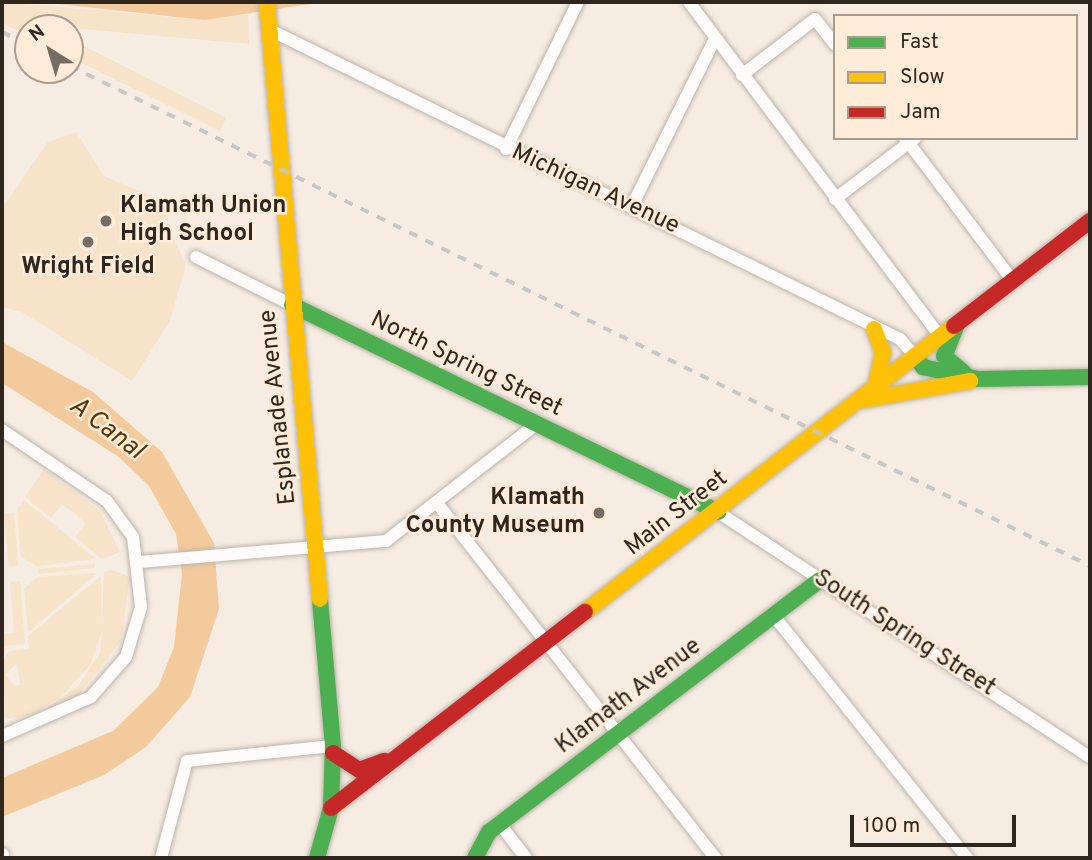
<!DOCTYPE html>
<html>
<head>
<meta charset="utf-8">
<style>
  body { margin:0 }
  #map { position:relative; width:1092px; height:860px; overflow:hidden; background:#f6ece1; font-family:Overpass,sans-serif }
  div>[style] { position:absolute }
  .green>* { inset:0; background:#f7e2ca; transform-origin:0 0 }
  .water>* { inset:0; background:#f3ca9c }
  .roads { filter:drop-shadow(0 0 2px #bbb3aa) drop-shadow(0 0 2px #bbb3aa) }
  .street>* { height:12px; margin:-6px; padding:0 6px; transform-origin:6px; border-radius:6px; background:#fefcfa }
  .fast>* { height:16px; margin:-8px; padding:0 8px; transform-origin:8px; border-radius:8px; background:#4caf50 }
  .slow>* { height:16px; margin:-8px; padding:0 8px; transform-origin:8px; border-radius:8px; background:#ffc107 }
  .jam>* { height:16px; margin:-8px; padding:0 8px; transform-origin:8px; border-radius:8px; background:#c62828 }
  .rail>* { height:3.5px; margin-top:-1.75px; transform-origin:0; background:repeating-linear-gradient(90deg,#c9c7c3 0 9px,transparent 0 18px) }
  .dots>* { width:19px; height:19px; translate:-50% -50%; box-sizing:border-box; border:4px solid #feecd9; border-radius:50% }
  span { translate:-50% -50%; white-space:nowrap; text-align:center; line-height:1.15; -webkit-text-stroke:5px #feecd9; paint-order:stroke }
  .street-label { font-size:24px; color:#2f271e }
  .poi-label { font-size:24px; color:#2f271e; font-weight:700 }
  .left { translate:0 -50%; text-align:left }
  .right { translate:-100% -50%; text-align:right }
  .water-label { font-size:26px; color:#593703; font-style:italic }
  .frame { position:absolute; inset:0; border:4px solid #2f271e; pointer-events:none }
  .legend { position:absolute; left:833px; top:14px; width:245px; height:126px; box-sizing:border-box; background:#feecd9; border:2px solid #ab9d8e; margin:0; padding:9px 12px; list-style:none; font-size:21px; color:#2f271e }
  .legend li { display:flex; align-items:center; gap:14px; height:35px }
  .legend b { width:35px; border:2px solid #ab9d8e }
  .north { position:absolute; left:14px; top:14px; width:70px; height:70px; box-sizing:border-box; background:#feecd9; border:2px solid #ab9d8e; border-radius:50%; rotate:323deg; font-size:19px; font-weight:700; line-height:28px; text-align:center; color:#2f271e }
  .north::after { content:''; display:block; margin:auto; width:24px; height:32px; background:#756c62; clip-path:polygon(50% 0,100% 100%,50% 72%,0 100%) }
  .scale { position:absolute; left:850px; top:815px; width:166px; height:32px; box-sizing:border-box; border:4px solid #2f271e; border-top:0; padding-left:9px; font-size:21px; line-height:24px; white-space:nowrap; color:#2f271e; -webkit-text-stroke:5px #feecd9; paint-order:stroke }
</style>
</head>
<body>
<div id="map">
  <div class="green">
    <i style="clip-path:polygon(2px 2px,205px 20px,248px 14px,249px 44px,60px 27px,28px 28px,28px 36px,2px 23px)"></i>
    <i style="clip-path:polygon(70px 39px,226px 118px,220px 131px,70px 57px)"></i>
    <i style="clip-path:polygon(76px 132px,104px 176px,172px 205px,164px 219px,186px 264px,170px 321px,132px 381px,22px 312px,2px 307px,2px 208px,48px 142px)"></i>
    <i style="clip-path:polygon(44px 469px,100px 511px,120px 552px,102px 559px,75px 537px,86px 524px,75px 513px,62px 505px,51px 518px,25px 497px)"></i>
    <i style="clip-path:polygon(24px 500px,96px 559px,37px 566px,21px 557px,17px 509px)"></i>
    <i style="left:14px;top:513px;width:53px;height:10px;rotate:85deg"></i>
    <i style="clip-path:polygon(95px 564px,95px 568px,38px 574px,38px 569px)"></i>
    <i style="clip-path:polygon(112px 570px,130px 577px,121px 641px,80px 693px,43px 711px,78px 686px,101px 651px,104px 572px)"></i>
    <i style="clip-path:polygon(97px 573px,30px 631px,28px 631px,24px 589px,38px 577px)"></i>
    <i style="clip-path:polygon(evenodd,101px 576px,102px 630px,91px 664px,62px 696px,32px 715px,6px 719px,2px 662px,9px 651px,29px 649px,28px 636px,101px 576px,17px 663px,20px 685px,15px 686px,5px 675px,17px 663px)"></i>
    <i style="clip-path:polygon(20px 581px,25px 644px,4px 646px,3px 634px,14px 633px,10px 582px)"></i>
  </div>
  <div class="water">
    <i style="clip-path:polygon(39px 2px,324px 2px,205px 20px)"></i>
    <i style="clip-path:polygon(2px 342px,93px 392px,162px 452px,214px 543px,219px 609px,190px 697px,146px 747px,104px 775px,2px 817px,2px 778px,113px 731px,158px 687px,174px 647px,182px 574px,176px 534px,149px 486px,119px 457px,2px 383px)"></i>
  </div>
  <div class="roads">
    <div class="street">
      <i style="left:689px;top:2px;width:418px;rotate:53.1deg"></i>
      <i style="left:270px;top:30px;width:702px;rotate:26.13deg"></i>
      <i style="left:900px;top:339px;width:23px;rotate:49deg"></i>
      <i style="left:742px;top:75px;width:92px;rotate:-37.5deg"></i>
      <i style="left:815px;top:19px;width:33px;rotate:52deg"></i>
      <i style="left:905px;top:138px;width:179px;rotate:52.9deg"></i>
      <i style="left:506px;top:149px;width:164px;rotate:-63.9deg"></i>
      <i style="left:835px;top:199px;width:101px;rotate:-37.3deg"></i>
      <i style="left:632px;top:206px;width:186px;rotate:-63.6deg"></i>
      <i style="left:196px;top:257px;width:107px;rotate:26.6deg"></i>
      <i style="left:2px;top:430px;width:127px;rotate:34.1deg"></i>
      <i style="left:107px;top:501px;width:44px;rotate:54.2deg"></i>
      <i style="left:133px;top:537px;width:70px;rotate:83.5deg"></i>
      <i style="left:141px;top:607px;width:52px;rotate:106.7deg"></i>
      <i style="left:126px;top:657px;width:53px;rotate:131.2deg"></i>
      <i style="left:91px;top:697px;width:97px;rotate:156.3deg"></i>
      <i style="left:437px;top:503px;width:451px;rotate:51.9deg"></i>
      <i style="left:718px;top:512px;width:445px;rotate:33.4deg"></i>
      <i style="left:140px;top:562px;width:247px;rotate:-4.9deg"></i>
      <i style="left:386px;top:541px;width:189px;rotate:-37.9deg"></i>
      <i style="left:774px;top:616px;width:310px;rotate:51.4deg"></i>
      <i style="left:500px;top:824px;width:43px;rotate:52.6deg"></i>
      <i style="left:2px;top:857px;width:3px;rotate:-72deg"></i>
      <i style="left:161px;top:858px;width:100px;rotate:-75deg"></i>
      <i style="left:187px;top:761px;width:147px;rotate:-5.9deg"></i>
    </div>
    <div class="fast">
      <i style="left:292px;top:305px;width:474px;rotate:25.9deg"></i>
      <i style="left:956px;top:327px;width:31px;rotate:112deg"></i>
      <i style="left:944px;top:356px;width:26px;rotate:40deg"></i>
      <i style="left:915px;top:356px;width:14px;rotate:54deg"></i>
      <i style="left:923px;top:367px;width:55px;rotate:12.5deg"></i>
      <i style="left:977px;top:379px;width:113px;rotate:-1deg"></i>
      <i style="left:317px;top:858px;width:52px;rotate:-74.4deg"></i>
      <i style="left:331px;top:808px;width:62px;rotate:-88.2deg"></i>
      <i style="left:333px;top:746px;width:148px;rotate:-95.1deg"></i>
      <i style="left:475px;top:858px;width:30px;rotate:-62deg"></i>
      <i style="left:489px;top:832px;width:416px;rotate:-37.3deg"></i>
    </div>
    <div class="slow">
      <i style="left:267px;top:2px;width:599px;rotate:84.93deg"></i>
      <i style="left:874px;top:329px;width:25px;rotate:69deg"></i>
      <i style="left:883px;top:352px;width:34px;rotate:102deg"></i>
      <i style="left:864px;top:400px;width:108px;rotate:-10.2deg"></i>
      <i style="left:585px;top:612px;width:467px;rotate:-37.8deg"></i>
    </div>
    <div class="jam">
      <i style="left:954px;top:326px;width:172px;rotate:-37.7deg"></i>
      <i style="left:333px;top:753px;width:31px;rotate:33deg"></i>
      <i style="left:359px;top:770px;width:27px;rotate:-20deg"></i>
      <i style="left:331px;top:808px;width:321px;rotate:-37.7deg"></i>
    </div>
  </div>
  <div class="rail">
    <i style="left:2px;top:32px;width:29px;rotate:27deg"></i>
    <i style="left:70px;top:66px;width:1136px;rotate:26.11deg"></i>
  </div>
  <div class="dots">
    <i style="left:106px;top:221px;background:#756c62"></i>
    <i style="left:88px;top:242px;background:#756c62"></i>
    <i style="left:599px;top:513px;background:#756c62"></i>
  </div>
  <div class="street-label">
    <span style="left:595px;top:190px;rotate:25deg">Michigan Avenue</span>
    <span style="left:466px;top:365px;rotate:26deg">North Spring Street</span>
    <span style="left:279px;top:407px;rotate:-96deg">Esplanade Avenue</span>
    <span style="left:677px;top:514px;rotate:-38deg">Main Street</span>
    <span style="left:904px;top:634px;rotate:33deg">South Spring Street</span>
    <span style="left:629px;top:697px;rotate:-37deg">Klamath Avenue</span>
  </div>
  <div class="poi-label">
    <span class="left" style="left:120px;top:221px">Klamath Union<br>High School</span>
    <span style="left:88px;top:268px">Wright Field</span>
    <span class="right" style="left:585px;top:513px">Klamath<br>County Museum</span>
  </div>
  <div class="water-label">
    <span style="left:106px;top:429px;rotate:37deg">A Canal</span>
  </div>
  <div class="frame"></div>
  <ul class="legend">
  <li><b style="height:9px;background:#4caf50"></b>Fast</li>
  <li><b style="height:9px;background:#ffc107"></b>Slow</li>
  <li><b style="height:9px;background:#c62828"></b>Jam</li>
  </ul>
  <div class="north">N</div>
  <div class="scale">100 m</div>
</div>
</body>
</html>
